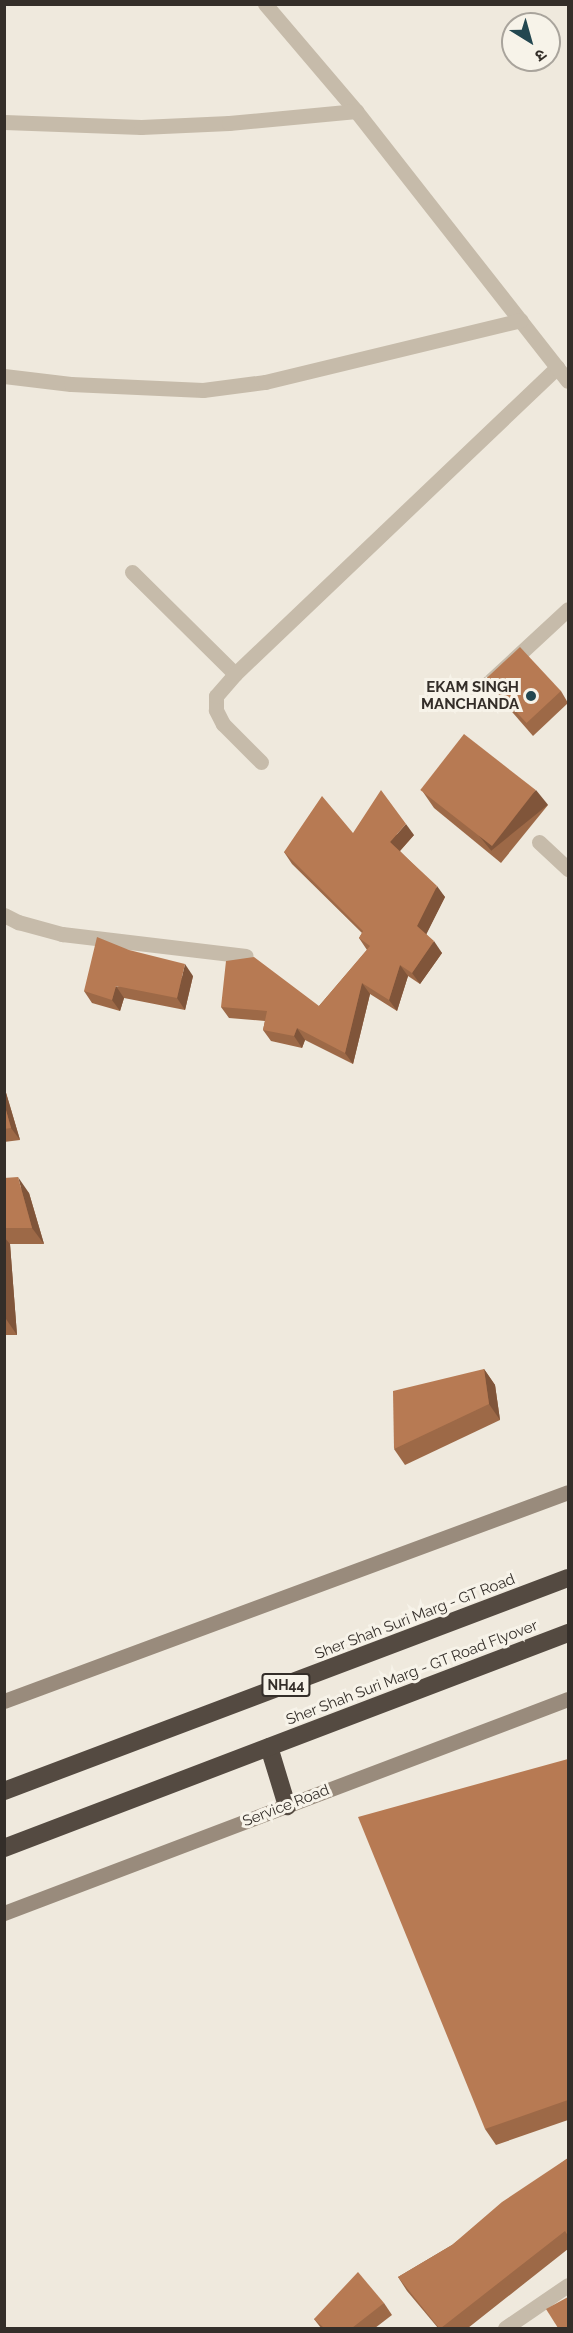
<!DOCTYPE html>
<html>
<head>
<meta charset="utf-8">
<style>
  body { margin:0 }
  #map { position:relative; width:573px; height:2333px; overflow:hidden; background:#efe9dd; font-family:Raleway,"Noto Sans Devanagari",sans-serif }
  div>[style] { position:absolute }
  .lane>* { height:15px; margin:-7.5px; padding:0 7.5px; transform-origin:7.5px; border-radius:7.5px; background:#c6bbaa }
  .street>* { height:15px; margin:-7.5px; padding:0 7.5px; transform-origin:7.5px; border-radius:7.5px; background:#c6bbaa }
  .secondary>* { height:15px; margin:-7.5px; padding:0 7.5px; transform-origin:7.5px; border-radius:7.5px; background:#998b7c }
  .highway>* { height:18px; margin:-9px; padding:0 9px; transform-origin:9px; border-radius:9px; background:#544a41 }
  .wall>* { inset:0; background:#9d6947 }
  .shaded-wall>* { inset:0; background:#80553a; transform-origin:0 0 }
  .building>* { inset:0; background:#b77a53; transform-origin:0 0 }
  .dots>* { width:16px; height:16px; translate:-50% -50%; box-sizing:border-box; border:3px solid #f7f3e9; border-radius:50% }
  span { translate:-50% -50%; white-space:nowrap; text-align:center; line-height:1.15; -webkit-text-stroke:6px #f7f3e9; paint-order:stroke }
  .shield-label span { padding:2px 4px; background:#f7f3e9; border:2px solid; border-radius:4px; -webkit-text-stroke-width:0 }
  .shield-label { font-size:14px; color:#342e29; font-weight:700 }
  .poi-label { font-size:15px; color:#342e29; font-weight:700 }
  .right { translate:-100% -50%; text-align:right }
  .street-label { font-size:15px; color:#342e29 }
  .frame { position:absolute; inset:0; border:6px solid #342e29; pointer-events:none }
  .north { position:absolute; left:501px; top:12px; width:60px; height:60px; box-sizing:border-box; background:#f7f3e9; border:2px solid #a9a49c; border-radius:50%; rotate:143deg; font-size:16px; font-weight:700; line-height:24px; text-align:center; color:#342e29 }
  .north::after { content:''; display:block; margin:auto; width:21px; height:27px; background:#234750; clip-path:polygon(50% 0,100% 100%,50% 72%,0 100%) }
</style>
</head>
<body>
<div id="map">
  <div class="lane">
    <i style="left:132px;top:572px;width:145px;rotate:44.7deg"></i>
    <i style="left:487px;top:684px;width:110px;rotate:-42.8deg"></i>
    <i style="left:261px;top:762px;width:54px;rotate:-135deg"></i>
    <i style="left:223px;top:724px;width:16px;rotate:-117deg"></i>
    <i style="left:216px;top:710px;width:14px;rotate:-90deg"></i>
    <i style="left:216px;top:696px;width:29px;rotate:-49deg"></i>
    <i style="left:235px;top:674px;width:445px;rotate:-43.6deg"></i>
    <i style="left:539px;top:842px;width:40px;rotate:43deg"></i>
    <i style="left:4px;top:915px;width:16px;rotate:27deg"></i>
    <i style="left:18px;top:922px;width:46px;rotate:15.3deg"></i>
    <i style="left:62px;top:934px;width:185px;rotate:6.8deg"></i>
  </div>
  <div class="street">
    <i style="left:265px;top:4px;width:140px;rotate:49.6deg"></i>
    <i style="left:356px;top:111px;width:343px;rotate:51.9deg"></i>
    <i style="left:4px;top:122px;width:137px;rotate:2.1deg"></i>
    <i style="left:141px;top:127px;width:88px;rotate:-2.6deg"></i>
    <i style="left:229px;top:123px;width:128px;rotate:-5.4deg"></i>
    <i style="left:4px;top:376px;width:67px;rotate:6.8deg"></i>
    <i style="left:71px;top:384px;width:132px;rotate:2.6deg"></i>
    <i style="left:203px;top:390px;width:63px;rotate:-7.4deg"></i>
    <i style="left:265px;top:382px;width:263px;rotate:-13.6deg"></i>
    <i style="left:505px;top:2328px;width:76px;rotate:-34.3deg"></i>
  </div>
  <div class="secondary">
    <i style="left:4px;top:1701px;width:601px;rotate:-20.33deg"></i>
    <i style="left:4px;top:1913px;width:603px;rotate:-20.78deg"></i>
  </div>
  <div class="highway">
    <i style="left:269px;top:1747px;width:62px;rotate:73deg"></i>
    <i style="left:4px;top:1791px;width:603px;rotate:-20.69deg"></i>
    <i style="left:4px;top:1848px;width:604px;rotate:-20.87deg"></i>
  </div>
  <div class="wall">
    <i style="clip-path:polygon(486px 679px,561px 691px,568px 703px,533px 736px,494px 691px)"></i>
    <i style="clip-path:polygon(423px 792px,548px 805px,501px 863px,434px 808px)"></i>
    <i style="clip-path:polygon(353px 833px,414px 835px,400px 851px,445px 897px,426px 934px,442px 953px,420px 984px,408px 976px,397px 1011px,370px 994px,353px 1064px,305px 1040px,302px 1048px,271px 1041px,263px 1030px,265px 1021px,229px 1018px,221px 1007px,319px 1006px,367px 950px,359px 938px,362px 933px,292px 864px,284px 852px)"></i>
    <i style="clip-path:polygon(193px 976px,185px 1010px,124px 998px,120px 1011px,92px 1003px,84px 991px)"></i>
    <i style="clip-path:polygon(4px 1086px,20px 1140px,4px 1142px)"></i>
    <i style="clip-path:polygon(4px 1178px,29px 1193px,44px 1244px,10px 1244px,17px 1335px,4px 1335px)"></i>
    <i style="clip-path:polygon(484px 1369px,495px 1385px,500px 1420px,405px 1465px,394px 1449px)"></i>
    <i style="clip-path:polygon(568px 1759px,568px 2120px,496px 2145px,485px 2129px)"></i>
    <i style="clip-path:polygon(568px 2158px,568px 2249px,468px 2328px,438px 2328px,407px 2291px,398px 2277px,452px 2245px)"></i>
    <i style="clip-path:polygon(384px 2303px,392px 2315px,375px 2328px,321px 2328px,314px 2319px)"></i>
  </div>
  <div class="shaded-wall">
    <i style="left:536px;top:790px;width:19px;height:73px;rotate:51deg"></i>
    <i style="clip-path:polygon(406px 824px,414px 835px,398px 853px,390px 842px)"></i>
    <i style="clip-path:polygon(437px 886px,445px 897px,425px 937px,417px 926px)"></i>
    <i style="clip-path:polygon(434px 941px,442px 953px,420px 984px,412px 973px)"></i>
    <i style="clip-path:polygon(185px 964px,193px 976px,185px 1010px,177px 998px)"></i>
    <i style="clip-path:polygon(400px 965px,408px 976px,397px 1011px,389px 1000px)"></i>
    <i style="clip-path:polygon(362px 983px,370px 994px,353px 1064px,345px 1053px)"></i>
    <i style="clip-path:polygon(116px 986px,124px 998px,120px 1011px,112px 1000px)"></i>
    <i style="clip-path:polygon(297px 1028px,305px 1040px,302px 1048px,294px 1036px)"></i>
    <i style="clip-path:polygon(4px 1086px,20px 1140px,11px 1128px,4px 1103px)"></i>
    <i style="clip-path:polygon(18px 1177px,29px 1193px,44px 1244px,32px 1228px)"></i>
    <i style="clip-path:polygon(4px 1237px,10px 1244px,17px 1335px,6px 1319px,4px 1306px)"></i>
    <i style="clip-path:polygon(484px 1369px,495px 1385px,500px 1420px,489px 1404px)"></i>
  </div>
  <div class="building">
    <i style="left:520px;top:647px;width:60px;height:47px;rotate:47deg"></i>
    <i style="left:464px;top:734px;width:91px;height:71px;rotate:38deg"></i>
    <i style="clip-path:polygon(381px 790px,406px 824px,390px 842px,437px 886px,417px 926px,434px 941px,412px 973px,400px 965px,389px 1000px,362px 983px,345px 1053px,297px 1028px,294px 1036px,263px 1030px,267px 1011px,221px 1007px,226px 961px,254px 957px,319px 1006px,370px 946px,359px 938px,363px 931px,284px 852px,322px 796px,353px 833px)"></i>
    <i style="clip-path:polygon(97px 937px,129px 950px,185px 964px,177px 998px,116px 986px,112px 1000px,84px 991px)"></i>
    <i style="clip-path:polygon(4px 1103px,11px 1128px,4px 1129px)"></i>
    <i style="clip-path:polygon(18px 1177px,32px 1228px,4px 1228px,4px 1178px)"></i>
    <i style="clip-path:polygon(484px 1369px,489px 1404px,394px 1449px,393px 1391px)"></i>
    <i style="clip-path:polygon(568px 1759px,568px 2100px,485px 2129px,358px 1817px)"></i>
    <i style="clip-path:polygon(568px 2158px,568px 2236px,565px 2231px,441px 2328px,439px 2328px,398px 2277px,452px 2245px,502px 2202px)"></i>
    <i style="clip-path:polygon(358px 2272px,384px 2303px,352px 2328px,324px 2328px,314px 2319px)"></i>
    <i style="clip-path:polygon(568px 2297px,568px 2328px,558px 2328px,546px 2309px)"></i>
  </div>
  <div class="dots">
    <i style="left:531px;top:696px;background:#234750"></i>
  </div>
  <div class="shield-label">
    <span style="left:286px;top:1685px">NH44</span>
  </div>
  <div class="poi-label">
    <span class="right" style="left:519px;top:696px">EKAM SINGH<br>MANCHANDA</span>
  </div>
  <div class="street-label">
    <span style="left:415px;top:1617px;rotate:-21deg">Sher Shah Suri Marg - GT Road</span>
    <span style="left:412px;top:1673px;rotate:-21deg">Sher Shah Suri Marg - GT Road Flyover</span>
    <span style="left:286px;top:1806px;rotate:-21deg">Service Road</span>
  </div>
  <div class="frame"></div>
  <div class="north">उ</div>
</div>
</body>
</html>
